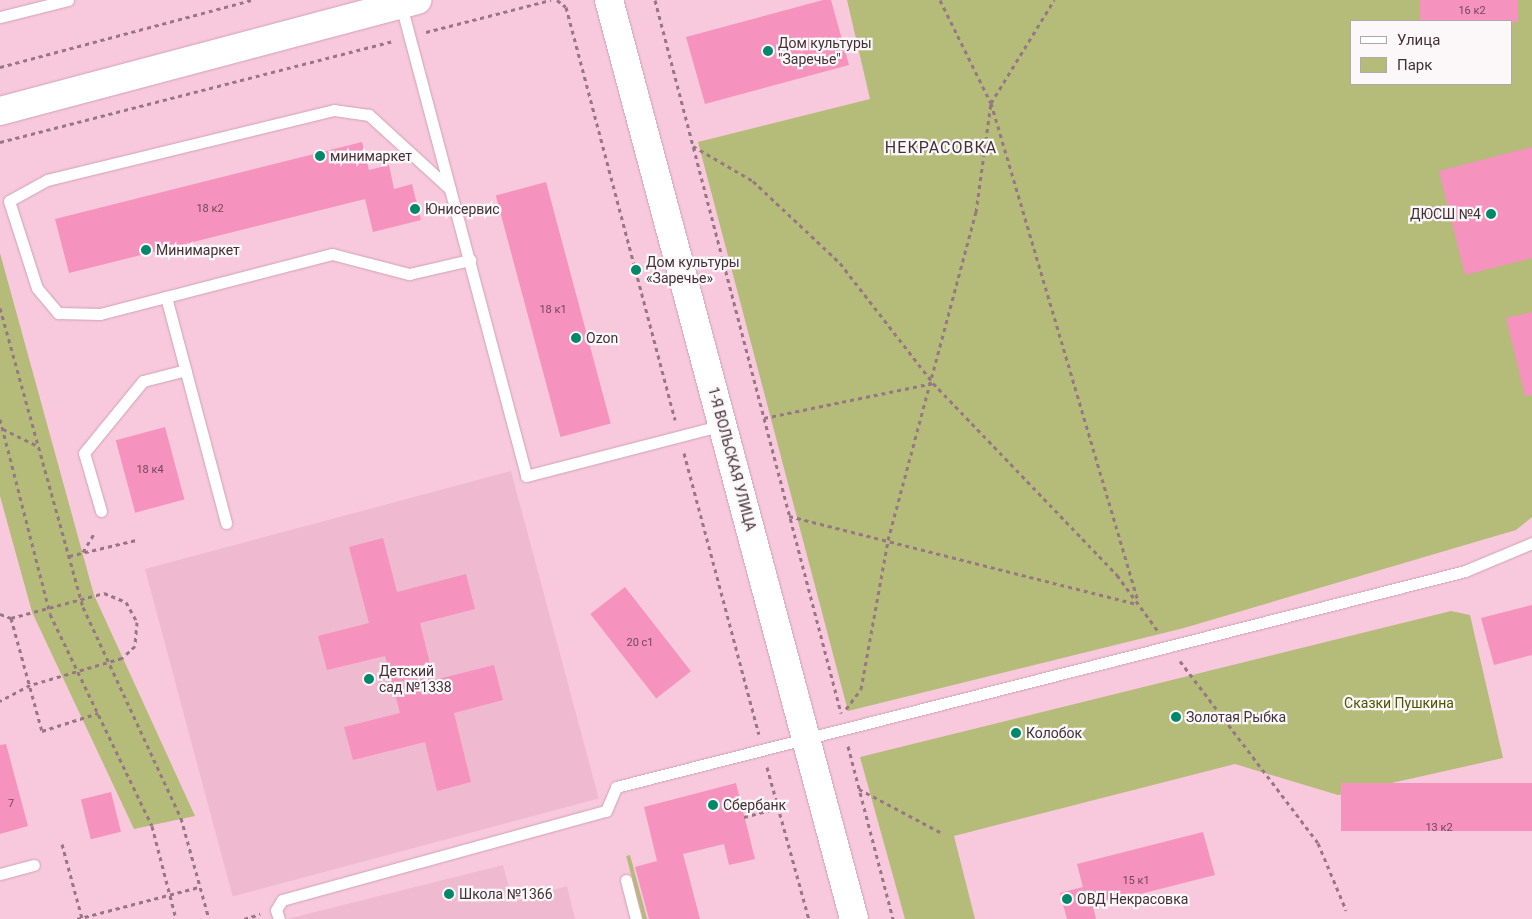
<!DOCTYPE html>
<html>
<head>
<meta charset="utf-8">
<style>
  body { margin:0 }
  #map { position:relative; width:1532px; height:919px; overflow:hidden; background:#f8c9dc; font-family:Roboto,sans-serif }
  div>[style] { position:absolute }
  .built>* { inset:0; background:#efbad0; transform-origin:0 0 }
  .green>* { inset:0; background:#b5bb79; transform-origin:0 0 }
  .building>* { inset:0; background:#f592be; transform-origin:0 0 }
  .path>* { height:3px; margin-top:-1.5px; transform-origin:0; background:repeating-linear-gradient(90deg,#977784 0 4px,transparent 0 8px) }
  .roads { filter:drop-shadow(0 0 1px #cfa2b4) drop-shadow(0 0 1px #cfa2b4) }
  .lane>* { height:11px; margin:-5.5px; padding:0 5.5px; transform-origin:5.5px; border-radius:5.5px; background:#fff }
  .secondary>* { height:28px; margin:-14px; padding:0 14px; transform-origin:14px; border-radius:14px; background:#fff }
  .dots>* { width:14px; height:14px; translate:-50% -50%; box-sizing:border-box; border:2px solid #fcf7f9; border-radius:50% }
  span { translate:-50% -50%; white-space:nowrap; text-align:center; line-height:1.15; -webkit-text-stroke:4.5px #fcf7f9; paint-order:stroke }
  .number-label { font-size:11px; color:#70495a }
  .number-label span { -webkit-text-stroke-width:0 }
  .poi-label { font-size:14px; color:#433138 }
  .left { translate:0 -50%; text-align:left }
  .right { translate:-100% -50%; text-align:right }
  .street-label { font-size:14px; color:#433138 }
  .park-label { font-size:14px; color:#515400 }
  .quarter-label { font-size:16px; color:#433138; letter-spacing:1px }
  .legend { position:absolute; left:1350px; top:20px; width:162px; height:65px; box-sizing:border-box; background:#fcf7f9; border:1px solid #b2a8ac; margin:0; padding:6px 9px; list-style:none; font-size:15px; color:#433138 }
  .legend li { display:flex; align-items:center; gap:10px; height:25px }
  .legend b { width:25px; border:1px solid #b2a8ac }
</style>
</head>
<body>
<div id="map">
  <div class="built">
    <i style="left:511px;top:471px;width:339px;height:379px;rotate:75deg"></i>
    <i style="clip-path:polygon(503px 865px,513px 902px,567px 886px,575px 919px,287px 919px)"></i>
  </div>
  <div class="green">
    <i style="clip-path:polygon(evenodd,847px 0,1532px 0,1532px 517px,1516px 530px,1184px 628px,848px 711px,698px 142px,870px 99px,847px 0,1351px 21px,1511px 21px,1511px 84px,1351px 84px,1351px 21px)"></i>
    <i style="clip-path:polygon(0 253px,94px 595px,195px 816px,134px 829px,32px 612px,0 496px)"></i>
    <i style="clip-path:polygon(1451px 611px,1470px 615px,1503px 758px,1338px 795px,1235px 764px,954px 836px,975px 919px,905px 919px,860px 757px)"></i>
    <i style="left:630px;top:855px;width:66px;height:4px;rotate:75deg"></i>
  </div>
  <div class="building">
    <i style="clip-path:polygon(823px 0,831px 0,849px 65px,705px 104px,686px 37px)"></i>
    <i style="left:1420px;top:0;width:98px;height:22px"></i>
    <i style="clip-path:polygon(362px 142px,369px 170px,389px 165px,394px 189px,412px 184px,421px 220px,373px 232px,365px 199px,69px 273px,55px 219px)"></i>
    <i style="clip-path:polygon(1532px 147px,1532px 258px,1465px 275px,1439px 171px)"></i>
    <i style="left:546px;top:182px;width:250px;height:52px;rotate:75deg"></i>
    <i style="clip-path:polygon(1532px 312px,1532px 395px,1525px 396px,1506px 318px)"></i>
    <i style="left:165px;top:427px;width:75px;height:51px;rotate:75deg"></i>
    <i style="clip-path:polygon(383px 538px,397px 592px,466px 574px,475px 609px,420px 623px,434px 680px,494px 665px,503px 700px,454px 713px,471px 782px,437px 791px,425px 742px,353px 760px,344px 727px,400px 713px,385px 656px,327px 670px,318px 636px,369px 623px,349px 547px)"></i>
    <i style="left:625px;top:587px;width:107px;height:44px;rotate:52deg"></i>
    <i style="clip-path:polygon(1532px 605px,1532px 655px,1494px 665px,1481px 618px)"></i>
    <i style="clip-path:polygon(6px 744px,28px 826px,0 834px,0 745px)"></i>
    <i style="clip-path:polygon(736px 783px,755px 859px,729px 865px,724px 844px,683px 854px,700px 919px,649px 919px,635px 867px,657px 861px,644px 807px)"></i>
    <i style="left:1532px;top:783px;width:48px;height:191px;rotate:90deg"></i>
    <i style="left:111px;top:792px;width:41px;height:31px;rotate:76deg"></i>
    <i style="clip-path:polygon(1203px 832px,1215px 875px,1093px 906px,1096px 919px,1067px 919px,1060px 893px,1083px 887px,1077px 864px)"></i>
  </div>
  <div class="path">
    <i style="left:557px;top:0;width:11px;rotate:38deg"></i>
    <i style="left:566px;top:7px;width:427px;rotate:75.2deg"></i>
    <i style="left:655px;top:0;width:737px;rotate:75.38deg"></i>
    <i style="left:940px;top:0;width:115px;rotate:63.7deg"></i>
    <i style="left:991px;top:103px;width:519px;rotate:73.55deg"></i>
    <i style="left:426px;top:32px;width:129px;rotate:-14.4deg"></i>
    <i style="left:0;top:67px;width:260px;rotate:-14.9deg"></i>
    <i style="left:0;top:142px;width:406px;rotate:-14.4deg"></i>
    <i style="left:693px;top:146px;width:69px;rotate:30.3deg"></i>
    <i style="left:753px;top:181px;width:120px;rotate:43.3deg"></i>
    <i style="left:840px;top:263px;width:152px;rotate:52.2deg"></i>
    <i style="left:933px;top:383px;width:266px;rotate:46.2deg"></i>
    <i style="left:1117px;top:575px;width:69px;rotate:53.8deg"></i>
    <i style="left:0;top:308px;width:310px;rotate:74.5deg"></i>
    <i style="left:83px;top:607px;width:233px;rotate:65.1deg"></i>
    <i style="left:181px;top:818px;width:105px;rotate:74.5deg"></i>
    <i style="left:764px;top:418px;width:173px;rotate:-11.7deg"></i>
    <i style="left:0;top:419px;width:201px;rotate:75.6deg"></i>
    <i style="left:50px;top:614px;width:235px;rotate:64.3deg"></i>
    <i style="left:152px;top:826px;width:96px;rotate:75.5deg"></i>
    <i style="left:3px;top:429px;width:39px;rotate:26deg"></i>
    <i style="left:684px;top:453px;width:291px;rotate:75.1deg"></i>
    <i style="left:789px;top:516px;width:360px;rotate:14.2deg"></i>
    <i style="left:83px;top:552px;width:21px;rotate:-59deg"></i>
    <i style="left:69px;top:556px;width:69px;rotate:-13.4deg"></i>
    <i style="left:0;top:614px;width:12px;rotate:20deg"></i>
    <i style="left:11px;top:618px;width:96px;rotate:-15deg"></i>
    <i style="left:104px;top:593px;width:24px;rotate:22deg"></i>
    <i style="left:126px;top:602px;width:23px;rotate:61deg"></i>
    <i style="left:137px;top:622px;width:24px;rotate:95deg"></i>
    <i style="left:135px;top:646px;width:18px;rotate:137deg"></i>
    <i style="left:122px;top:658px;width:96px;rotate:163.6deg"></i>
    <i style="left:30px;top:685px;width:34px;rotate:152deg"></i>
    <i style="left:11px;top:618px;width:117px;rotate:74.7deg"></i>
    <i style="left:42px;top:731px;width:59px;rotate:-17.8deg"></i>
    <i style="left:1180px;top:661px;width:228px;rotate:52.8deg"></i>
    <i style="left:1318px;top:843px;width:73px;rotate:67.3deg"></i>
    <i style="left:846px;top:709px;width:25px;rotate:-53deg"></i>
    <i style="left:861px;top:689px;width:151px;rotate:-79.7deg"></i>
    <i style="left:888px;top:540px;width:340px;rotate:-75deg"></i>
    <i style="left:976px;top:212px;width:110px;rotate:-82.2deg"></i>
    <i style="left:991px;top:103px;width:121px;rotate:-58.5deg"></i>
    <i style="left:848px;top:746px;width:179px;rotate:75.4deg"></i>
    <i style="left:767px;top:767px;width:158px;rotate:74.6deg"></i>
    <i style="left:859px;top:789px;width:92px;rotate:28deg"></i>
    <i style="left:744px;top:817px;width:35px;rotate:-15deg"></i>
    <i style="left:62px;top:844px;width:77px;rotate:74.9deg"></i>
    <i style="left:77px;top:919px;width:126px;rotate:-14.7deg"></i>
    <i style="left:244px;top:919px;width:17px;rotate:-17deg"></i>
  </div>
  <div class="roads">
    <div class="lane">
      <i style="left:401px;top:5px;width:487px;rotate:75.1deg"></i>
      <i style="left:526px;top:476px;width:203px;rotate:-14.5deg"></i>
      <i style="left:0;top:17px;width:70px;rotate:-14deg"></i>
      <i style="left:450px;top:189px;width:110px;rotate:-137.6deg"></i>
      <i style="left:369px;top:115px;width:35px;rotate:-172deg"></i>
      <i style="left:334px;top:110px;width:295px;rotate:166.3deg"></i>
      <i style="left:47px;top:180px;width:43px;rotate:151.1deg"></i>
      <i style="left:9px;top:201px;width:91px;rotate:72.2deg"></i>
      <i style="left:37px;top:288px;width:33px;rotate:50deg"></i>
      <i style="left:58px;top:313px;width:42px;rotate:1.4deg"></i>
      <i style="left:100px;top:314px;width:240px;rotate:-14.5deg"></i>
      <i style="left:332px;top:254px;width:80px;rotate:14.6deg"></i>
      <i style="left:409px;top:274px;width:63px;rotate:-12.9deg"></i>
      <i style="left:166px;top:297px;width:234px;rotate:75.1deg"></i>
      <i style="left:101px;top:511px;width:60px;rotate:-106.3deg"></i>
      <i style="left:84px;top:453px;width:93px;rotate:-50.7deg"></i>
      <i style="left:143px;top:381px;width:44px;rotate:-14.3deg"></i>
      <i style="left:0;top:874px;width:35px;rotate:-15deg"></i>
      <i style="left:626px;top:880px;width:40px;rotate:75.6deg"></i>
      <i style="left:279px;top:919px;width:9px;rotate:-108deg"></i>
      <i style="left:276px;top:910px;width:12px;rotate:-59deg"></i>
      <i style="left:282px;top:900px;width:336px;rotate:-15.4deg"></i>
      <i style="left:606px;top:811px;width:26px;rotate:-67deg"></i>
      <i style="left:616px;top:787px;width:876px;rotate:-14.27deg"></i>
      <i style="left:1465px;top:571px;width:73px;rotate:-22.7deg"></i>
    </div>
    <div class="secondary">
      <i style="left:609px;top:0;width:951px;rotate:75.07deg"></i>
      <i style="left:0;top:111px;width:432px;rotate:-14.9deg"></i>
    </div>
  </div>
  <div class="dots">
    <i style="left:768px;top:51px;background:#00886d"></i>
    <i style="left:320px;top:156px;background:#00886d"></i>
    <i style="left:415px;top:209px;background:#00886d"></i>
    <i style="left:1491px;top:214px;background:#00886d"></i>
    <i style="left:146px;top:250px;background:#00886d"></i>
    <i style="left:636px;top:270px;background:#00886d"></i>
    <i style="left:576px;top:338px;background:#00886d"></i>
    <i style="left:369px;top:679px;background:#00886d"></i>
    <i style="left:1176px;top:717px;background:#00886d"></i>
    <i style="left:1016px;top:733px;background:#00886d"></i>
    <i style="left:713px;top:805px;background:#00886d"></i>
    <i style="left:449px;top:894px;background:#00886d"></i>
    <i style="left:1067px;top:899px;background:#00886d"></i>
  </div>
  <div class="number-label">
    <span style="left:1472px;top:11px">16 к2</span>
    <span style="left:210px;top:209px">18 к2</span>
    <span style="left:553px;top:310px">18 к1</span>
    <span style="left:150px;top:470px">18 к4</span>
    <span style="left:640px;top:643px">20 с1</span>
    <span style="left:11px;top:804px">7</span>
    <span style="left:1439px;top:828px">13 к2</span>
    <span style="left:1136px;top:881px">15 к1</span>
  </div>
  <div class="poi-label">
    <span class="left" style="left:778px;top:51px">Дом культуры<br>"Заречье"</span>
    <span class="left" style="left:330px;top:156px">минимаркет</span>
    <span class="left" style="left:425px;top:209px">Юнисервис</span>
    <span class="right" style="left:1481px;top:214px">ДЮСШ №4</span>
    <span class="left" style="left:156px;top:250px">Минимаркет</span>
    <span class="left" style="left:646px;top:270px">Дом культуры<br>«Заречье»</span>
    <span class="left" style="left:586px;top:338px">Ozon</span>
    <span class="left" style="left:379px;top:679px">Детский<br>сад №1338</span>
    <span class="left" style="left:1186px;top:717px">Золотая Рыбка</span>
    <span class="left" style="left:1026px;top:733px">Колобок</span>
    <span class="left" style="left:723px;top:805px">Сбербанк</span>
    <span class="left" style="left:459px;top:894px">Школа №1366</span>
    <span class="left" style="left:1077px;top:899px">ОВД Некрасовка</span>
  </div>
  <div class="street-label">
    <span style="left:732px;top:459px;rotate:75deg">1-Я ВОЛЬСКАЯ УЛИЦА</span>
  </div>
  <div class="park-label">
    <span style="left:1399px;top:703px">Сказки Пушкина</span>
  </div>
  <div class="quarter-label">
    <span style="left:941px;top:148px">НЕКРАСОВКА</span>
  </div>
  <ul class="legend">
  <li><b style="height:6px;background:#fff"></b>Улица</li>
  <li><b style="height:14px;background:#b5bb79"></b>Парк</li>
  </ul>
</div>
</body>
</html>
